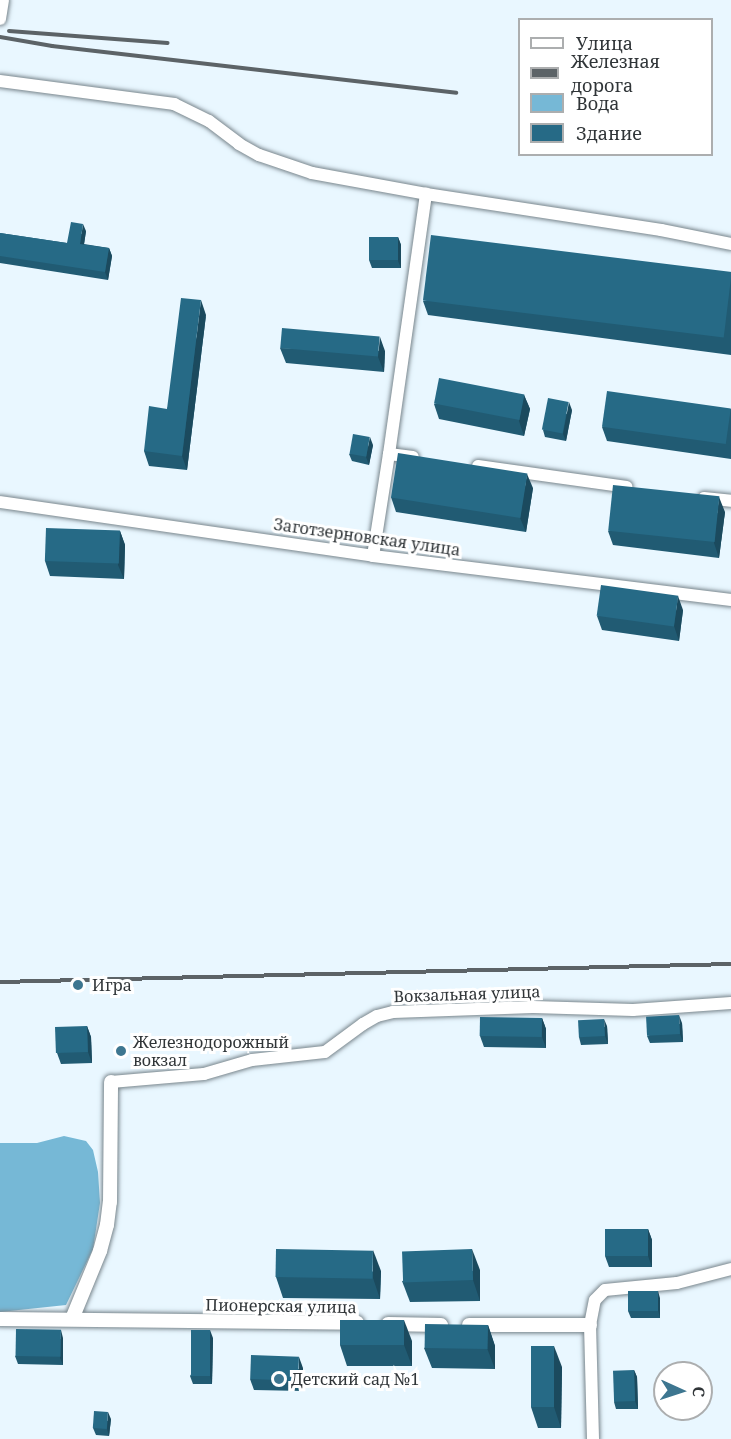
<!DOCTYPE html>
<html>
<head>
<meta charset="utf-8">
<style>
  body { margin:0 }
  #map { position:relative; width:731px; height:1439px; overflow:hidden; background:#e9f7ff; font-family:"Noto Serif",serif }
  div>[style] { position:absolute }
  .water>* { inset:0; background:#76b8d6 }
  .roads { filter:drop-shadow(0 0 2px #79868d) drop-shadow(0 0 2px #79868d) }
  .minor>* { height:12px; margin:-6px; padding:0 6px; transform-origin:6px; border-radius:6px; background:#fff }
  .tertiary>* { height:14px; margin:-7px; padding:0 7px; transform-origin:7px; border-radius:7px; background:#fff }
  .rail>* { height:4px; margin:-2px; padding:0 2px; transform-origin:2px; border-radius:2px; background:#5c6367 }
  .wall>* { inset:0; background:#215b73 }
  .shaded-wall>* { inset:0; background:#1b4a5e }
  .building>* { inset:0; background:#266a86; transform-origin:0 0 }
  .dots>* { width:16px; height:16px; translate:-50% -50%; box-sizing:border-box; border:3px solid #fff; border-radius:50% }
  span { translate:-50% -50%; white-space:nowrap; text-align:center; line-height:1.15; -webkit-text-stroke:6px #fff; paint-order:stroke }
  .street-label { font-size:16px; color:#303538 }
  .poi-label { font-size:16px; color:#303538 }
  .left { translate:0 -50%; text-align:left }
  .legend { position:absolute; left:518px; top:18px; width:195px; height:138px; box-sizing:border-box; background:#fff; border:2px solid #acaeaf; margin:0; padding:8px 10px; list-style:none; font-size:18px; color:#303538 }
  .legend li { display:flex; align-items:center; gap:12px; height:30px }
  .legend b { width:30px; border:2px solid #acaeaf }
  .north { position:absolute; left:653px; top:1361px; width:60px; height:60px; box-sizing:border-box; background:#fff; border:2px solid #acaeaf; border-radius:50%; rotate:93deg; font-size:16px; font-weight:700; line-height:24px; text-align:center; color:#303538 }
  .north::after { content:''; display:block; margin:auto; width:21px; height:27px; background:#3d7690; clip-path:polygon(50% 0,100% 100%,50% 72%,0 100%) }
</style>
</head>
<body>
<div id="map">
  <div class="water">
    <i style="clip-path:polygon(64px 1136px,86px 1141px,93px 1150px,98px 1172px,100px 1203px,93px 1249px,66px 1305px,0 1312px,0 1143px,37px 1143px)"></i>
  </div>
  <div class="roads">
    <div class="minor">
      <i style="left:0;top:19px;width:19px;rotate:-81deg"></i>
      <i style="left:0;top:81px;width:176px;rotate:7.5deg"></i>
      <i style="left:174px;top:104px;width:39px;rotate:26deg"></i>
      <i style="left:209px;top:121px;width:38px;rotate:37deg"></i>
      <i style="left:239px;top:144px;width:23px;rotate:29deg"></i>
      <i style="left:259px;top:155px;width:56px;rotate:18.8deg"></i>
      <i style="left:312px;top:173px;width:116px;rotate:10.4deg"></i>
      <i style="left:426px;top:194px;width:238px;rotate:8.7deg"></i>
      <i style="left:661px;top:230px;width:71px;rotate:11.3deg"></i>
      <i style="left:389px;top:454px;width:263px;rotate:-81.9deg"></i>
      <i style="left:478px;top:466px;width:150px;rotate:8deg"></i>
      <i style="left:704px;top:498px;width:27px;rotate:6deg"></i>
      <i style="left:0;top:502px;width:377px;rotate:8.2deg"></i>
      <i style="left:373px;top:556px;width:361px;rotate:7deg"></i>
      <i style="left:373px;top:556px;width:103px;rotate:-81.1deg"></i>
      <i style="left:389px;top:454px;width:24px;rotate:7deg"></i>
      <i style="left:111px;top:1082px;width:93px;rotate:-4.9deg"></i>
      <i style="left:204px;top:1074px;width:50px;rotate:-16.3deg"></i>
      <i style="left:252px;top:1060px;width:73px;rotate:-6.3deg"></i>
      <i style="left:325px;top:1052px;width:47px;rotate:-36.4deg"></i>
      <i style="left:363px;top:1024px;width:16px;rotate:-30deg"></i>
      <i style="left:377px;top:1016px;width:16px;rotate:-14deg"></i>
      <i style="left:393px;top:1012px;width:140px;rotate:-2deg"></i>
      <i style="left:533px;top:1007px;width:100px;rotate:1.7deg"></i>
      <i style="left:633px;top:1010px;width:98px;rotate:-4.1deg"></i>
      <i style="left:593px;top:1439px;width:114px;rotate:-91.5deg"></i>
      <i style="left:590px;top:1325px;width:25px;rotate:-79deg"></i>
      <i style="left:595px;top:1300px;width:14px;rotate:-45deg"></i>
      <i style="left:605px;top:1290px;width:72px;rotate:-5.6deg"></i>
      <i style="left:677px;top:1283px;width:56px;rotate:-14.5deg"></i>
    </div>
    <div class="tertiary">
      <i style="left:0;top:1319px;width:357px;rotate:0.6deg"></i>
      <i style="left:72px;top:1319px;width:74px;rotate:-67.6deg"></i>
      <i style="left:100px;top:1251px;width:27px;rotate:-75deg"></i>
      <i style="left:107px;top:1225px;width:23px;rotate:-83deg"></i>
      <i style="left:110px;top:1202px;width:120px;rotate:-89.5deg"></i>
      <i style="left:388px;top:1324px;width:53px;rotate:1.1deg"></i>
      <i style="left:469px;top:1325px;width:121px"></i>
    </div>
  </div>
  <div class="rail">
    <i style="left:9px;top:31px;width:159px;rotate:4.3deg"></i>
    <i style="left:0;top:37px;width:53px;rotate:9.8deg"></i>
    <i style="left:52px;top:46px;width:407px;rotate:6.6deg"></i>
    <i style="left:0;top:982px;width:731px;rotate:-1.41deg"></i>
  </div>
  <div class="wall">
    <i style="clip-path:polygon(86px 231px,84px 244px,109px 248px,112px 256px,108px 280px,0 263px,0 233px,67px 243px)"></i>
    <i style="clip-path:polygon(398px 237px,401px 245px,401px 268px,372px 268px,369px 260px)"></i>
    <i style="clip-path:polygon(731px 274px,731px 355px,428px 315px,423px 301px)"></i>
    <i style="clip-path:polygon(206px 315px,187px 470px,149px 466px,144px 451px,167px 409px)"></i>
    <i style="clip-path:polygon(280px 348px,385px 351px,384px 372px,286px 363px)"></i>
    <i style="clip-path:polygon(524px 395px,530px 409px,524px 436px,439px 419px,434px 404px)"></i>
    <i style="clip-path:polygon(731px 409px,731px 459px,607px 441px,602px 427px)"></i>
    <i style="clip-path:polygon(572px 410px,566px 441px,545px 437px,543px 430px)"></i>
    <i style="clip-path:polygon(373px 445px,369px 465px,352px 461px,349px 454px)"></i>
    <i style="clip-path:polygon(533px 488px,526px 532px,396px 512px,391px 497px)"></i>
    <i style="clip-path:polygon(725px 512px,719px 558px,613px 545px,608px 531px)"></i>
    <i style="clip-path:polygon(120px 531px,125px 545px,124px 579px,50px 576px,45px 561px)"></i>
    <i style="clip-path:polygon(683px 610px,679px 641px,602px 630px,597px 616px)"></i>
    <i style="clip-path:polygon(542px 1018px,546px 1029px,546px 1048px,484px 1047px,480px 1036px)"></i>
    <i style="clip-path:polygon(682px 1023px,683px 1042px,650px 1043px,647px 1036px)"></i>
    <i style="clip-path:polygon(87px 1026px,91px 1037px,92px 1063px,61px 1064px,57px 1053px)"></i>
    <i style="clip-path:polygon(607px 1026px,608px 1044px,581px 1045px,579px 1037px)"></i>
    <i style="clip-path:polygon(648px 1229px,652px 1240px,652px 1267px,609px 1267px,605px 1256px)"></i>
    <i style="clip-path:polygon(480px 1270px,480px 1301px,410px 1302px,402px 1281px)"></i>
    <i style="clip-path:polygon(381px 1271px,380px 1299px,283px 1298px,276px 1277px)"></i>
    <i style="clip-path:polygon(660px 1298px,660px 1318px,631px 1318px,628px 1311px)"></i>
    <i style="clip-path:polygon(488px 1325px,495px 1346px,495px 1369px,432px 1368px,424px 1348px)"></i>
    <i style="clip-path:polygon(63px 1338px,63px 1365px,18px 1364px,15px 1356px)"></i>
    <i style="clip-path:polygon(213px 1338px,212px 1384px,193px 1384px,190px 1376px)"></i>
    <i style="clip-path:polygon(412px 1341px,412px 1366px,347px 1366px,340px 1345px)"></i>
    <i style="clip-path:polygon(562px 1367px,561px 1428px,538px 1428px,531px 1407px)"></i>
    <i style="clip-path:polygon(303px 1368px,303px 1391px,254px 1390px,250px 1379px)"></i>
    <i style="clip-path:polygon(634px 1370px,637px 1377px,638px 1409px,616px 1409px,614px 1402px)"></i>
    <i style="clip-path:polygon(111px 1419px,109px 1436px,96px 1435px,93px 1428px)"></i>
  </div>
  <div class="shaded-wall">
    <i style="clip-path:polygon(83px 224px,86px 231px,83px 251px,80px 244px)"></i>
    <i style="clip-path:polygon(398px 237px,401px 245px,401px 268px,398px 261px)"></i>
    <i style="clip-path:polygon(109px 248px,112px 256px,108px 280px,105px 272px)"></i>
    <i style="clip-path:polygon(201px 300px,206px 315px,187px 470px,182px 456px)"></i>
    <i style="clip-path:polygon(380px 337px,385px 351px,384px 372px,378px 357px)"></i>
    <i style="clip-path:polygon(524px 395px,530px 409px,524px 436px,519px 421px)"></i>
    <i style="clip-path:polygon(569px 402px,572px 410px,566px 441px,563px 434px)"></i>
    <i style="clip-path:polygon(370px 437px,373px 445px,369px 465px,366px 457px)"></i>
    <i style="clip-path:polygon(527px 474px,533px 488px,526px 532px,520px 518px)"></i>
    <i style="clip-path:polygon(719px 497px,725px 512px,719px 558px,714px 543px)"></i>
    <i style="clip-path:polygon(120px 531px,125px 545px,124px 579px,118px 565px)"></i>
    <i style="clip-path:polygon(678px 596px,683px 610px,679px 641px,674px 626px)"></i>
    <i style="clip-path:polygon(679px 1015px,682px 1023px,683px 1042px,680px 1034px)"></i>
    <i style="clip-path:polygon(542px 1018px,546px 1029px,546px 1048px,542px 1037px)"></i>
    <i style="clip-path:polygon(604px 1019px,607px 1026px,608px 1044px,605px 1036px)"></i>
    <i style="clip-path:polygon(87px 1026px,91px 1037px,92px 1063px,88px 1052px)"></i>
    <i style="clip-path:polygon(648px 1229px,652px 1240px,652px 1267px,648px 1256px)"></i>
    <i style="clip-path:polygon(472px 1249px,480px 1270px,480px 1301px,473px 1280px)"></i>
    <i style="clip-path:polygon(373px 1250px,381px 1271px,380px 1299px,373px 1278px)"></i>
    <i style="clip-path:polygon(658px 1291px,660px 1298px,660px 1318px,658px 1310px)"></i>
    <i style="clip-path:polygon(404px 1320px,412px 1341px,412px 1366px,404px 1345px)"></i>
    <i style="clip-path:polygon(488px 1325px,495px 1346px,495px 1369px,487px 1348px)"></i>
    <i style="clip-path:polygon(61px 1330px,63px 1338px,63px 1365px,60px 1358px)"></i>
    <i style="clip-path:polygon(210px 1330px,213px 1338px,212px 1384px,210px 1377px)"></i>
    <i style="clip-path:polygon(554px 1346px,562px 1367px,561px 1428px,554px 1407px)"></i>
    <i style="clip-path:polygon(299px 1357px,303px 1368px,303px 1391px,299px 1380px)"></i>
    <i style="clip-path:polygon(634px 1370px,637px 1377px,638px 1409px,635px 1401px)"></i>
    <i style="clip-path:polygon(108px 1412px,111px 1419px,109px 1436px,107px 1429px)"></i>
  </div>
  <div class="building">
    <i style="clip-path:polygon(71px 222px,83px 224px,80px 244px,109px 248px,105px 272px,0 256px,0 233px,67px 243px)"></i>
    <i style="left:431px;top:235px;width:303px;height:66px;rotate:7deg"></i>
    <i style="left:369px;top:237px;width:29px;height:23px"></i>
    <i style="clip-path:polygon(181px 298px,201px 300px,182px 456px,144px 451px,149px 406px,167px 409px)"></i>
    <i style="left:282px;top:328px;width:98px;height:20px;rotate:5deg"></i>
    <i style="left:439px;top:378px;width:87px;height:26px;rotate:11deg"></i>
    <i style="left:607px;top:391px;width:125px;height:36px;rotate:8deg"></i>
    <i style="left:548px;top:398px;width:21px;height:32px;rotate:11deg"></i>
    <i style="left:353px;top:434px;width:17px;height:20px;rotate:10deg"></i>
    <i style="left:398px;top:453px;width:131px;height:45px;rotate:9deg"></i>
    <i style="left:613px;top:485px;width:107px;height:46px;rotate:6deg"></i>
    <i style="left:46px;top:528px;width:74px;height:33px;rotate:2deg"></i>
    <i style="left:601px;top:585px;width:78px;height:31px;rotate:8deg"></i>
    <i style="left:679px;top:1015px;width:19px;height:33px;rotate:87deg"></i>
    <i style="left:480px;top:1017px;width:62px;height:19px;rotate:1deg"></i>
    <i style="left:604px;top:1019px;width:17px;height:26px;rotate:87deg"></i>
    <i style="left:87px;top:1026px;width:26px;height:32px;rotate:88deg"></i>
    <i style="left:605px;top:1229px;width:43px;height:27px"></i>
    <i style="left:276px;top:1249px;width:97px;height:28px;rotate:1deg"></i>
    <i style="left:472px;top:1249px;width:31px;height:70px;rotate:88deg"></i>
    <i style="left:628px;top:1291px;width:30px;height:20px"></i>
    <i style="left:340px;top:1320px;width:64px;height:25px"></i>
    <i style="left:425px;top:1324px;width:63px;height:24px;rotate:1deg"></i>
    <i style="left:16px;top:1329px;width:45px;height:27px;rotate:1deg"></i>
    <i style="left:191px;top:1330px;width:19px;height:46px"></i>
    <i style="left:531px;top:1346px;width:23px;height:61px"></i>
    <i style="left:251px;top:1355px;width:48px;height:24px;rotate:2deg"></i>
    <i style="left:634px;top:1370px;width:31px;height:21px;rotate:88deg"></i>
    <i style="left:94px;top:1411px;width:14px;height:17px;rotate:4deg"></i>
  </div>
  <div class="dots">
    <i style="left:78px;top:985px;background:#3d7690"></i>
    <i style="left:121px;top:1051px;background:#3d7690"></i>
    <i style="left:279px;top:1379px;background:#3d7690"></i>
  </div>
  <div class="street-label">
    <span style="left:367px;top:537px;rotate:8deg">Заготзерновская улица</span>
    <span style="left:467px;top:994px;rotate:-2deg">Вокзальная улица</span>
    <span style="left:281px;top:1306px;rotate:1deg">Пионерская улица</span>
  </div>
  <div class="poi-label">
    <span class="left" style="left:92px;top:985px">Игра</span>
    <span class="left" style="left:133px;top:1051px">Железнодорожный<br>вокзал</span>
    <span class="left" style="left:291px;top:1379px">Детский сад №1</span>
  </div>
  <ul class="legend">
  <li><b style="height:8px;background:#fff"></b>Улица</li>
  <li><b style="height:8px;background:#5c6367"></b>Железная дорога</li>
  <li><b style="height:16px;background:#76b8d6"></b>Вода</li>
  <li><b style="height:16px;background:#266a86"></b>Здание</li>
  </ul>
  <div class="north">С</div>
</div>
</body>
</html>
